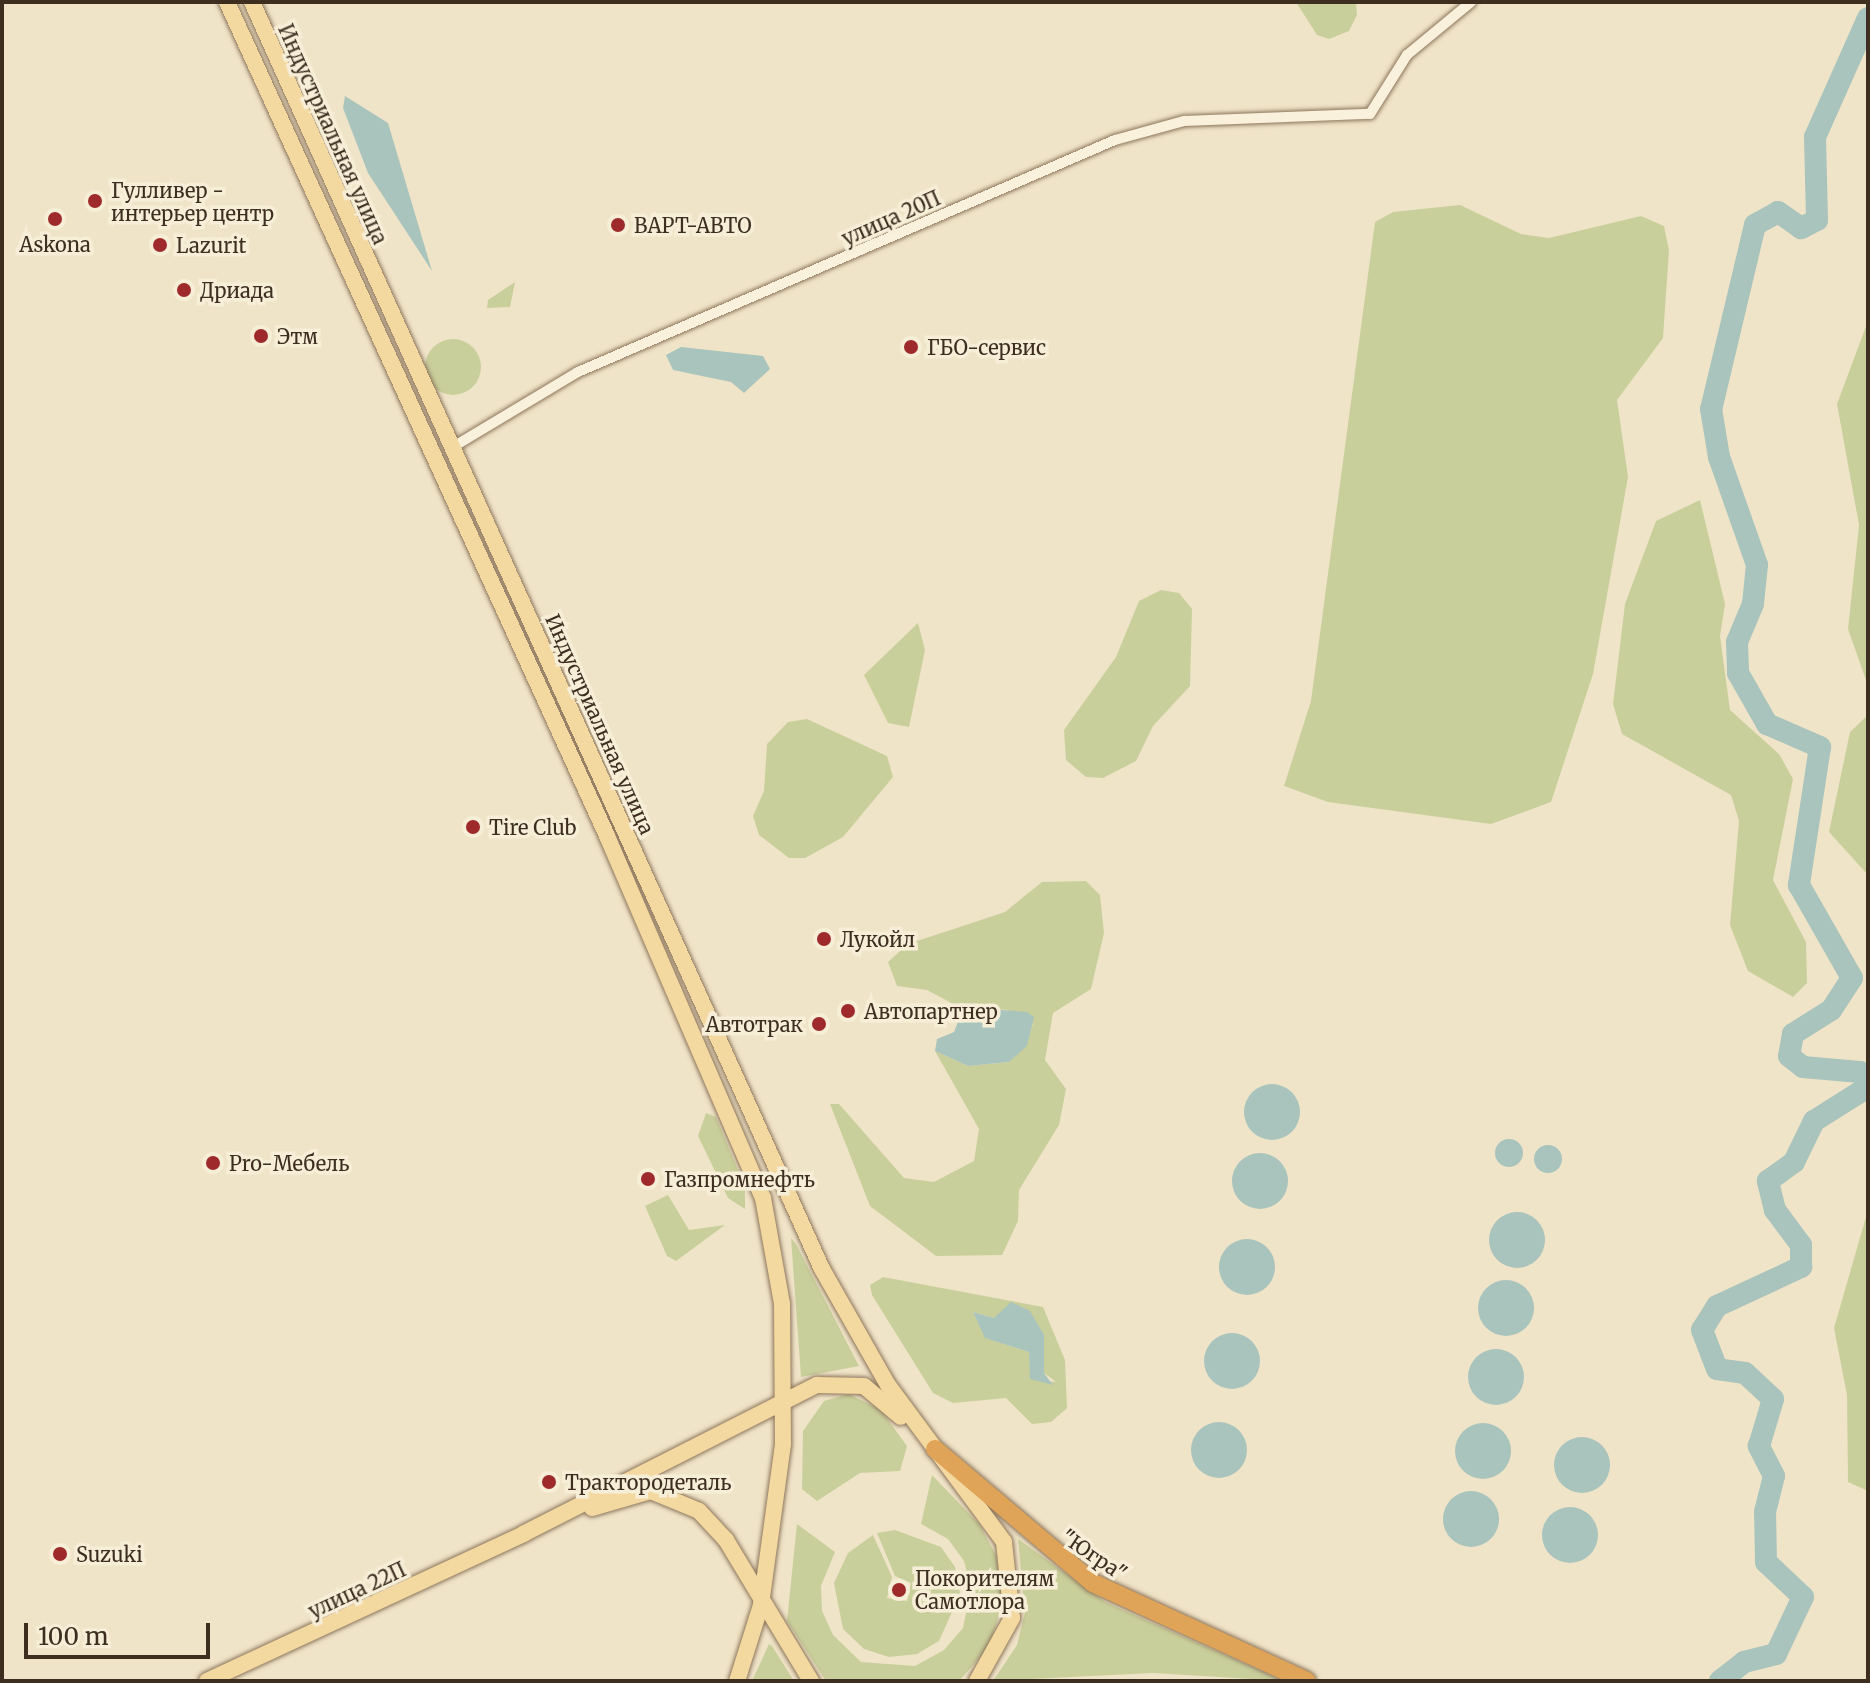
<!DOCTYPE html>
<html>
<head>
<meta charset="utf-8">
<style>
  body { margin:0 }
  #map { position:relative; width:1870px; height:1683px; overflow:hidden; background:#f0e4c8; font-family:Merriweather,serif }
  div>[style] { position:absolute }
  .green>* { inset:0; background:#c9cf9b }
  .round { border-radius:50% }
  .water>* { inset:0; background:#a9c4bc }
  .river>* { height:22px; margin:-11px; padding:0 11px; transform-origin:11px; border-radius:11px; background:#a9c4bc }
  .roads { filter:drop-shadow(0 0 2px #8d765c) drop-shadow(0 0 2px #8d765c) }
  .street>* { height:10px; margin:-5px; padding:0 5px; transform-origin:5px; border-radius:5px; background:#faf1dc }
  .primary>* { height:16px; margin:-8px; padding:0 8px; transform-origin:8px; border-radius:8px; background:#f3d9a0 }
  .highway>* { height:18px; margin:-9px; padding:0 9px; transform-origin:9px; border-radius:9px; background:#e0a458 }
  .dots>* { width:22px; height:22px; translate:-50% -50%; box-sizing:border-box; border:4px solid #f7eed8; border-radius:50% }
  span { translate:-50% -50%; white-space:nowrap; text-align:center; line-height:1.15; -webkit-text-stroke:7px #f7eed8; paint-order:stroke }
  .street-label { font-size:20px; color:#3d2e20 }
  .poi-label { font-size:20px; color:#3d2e20 }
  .left { translate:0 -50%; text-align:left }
  .right { translate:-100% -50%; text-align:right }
  .frame { position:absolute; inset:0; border:4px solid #3d2e20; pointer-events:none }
  .scale { position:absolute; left:24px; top:1623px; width:186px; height:36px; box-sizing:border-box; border:4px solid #3d2e20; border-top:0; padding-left:10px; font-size:24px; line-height:28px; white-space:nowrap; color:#3d2e20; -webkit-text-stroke:6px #f7eed8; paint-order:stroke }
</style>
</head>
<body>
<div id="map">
  <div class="green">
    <i style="clip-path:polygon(1296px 2px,1356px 2px,1357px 15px,1349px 31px,1329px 39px,1317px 35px)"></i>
    <i style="clip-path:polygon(1460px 205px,1521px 234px,1549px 238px,1641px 216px,1664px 226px,1669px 250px,1663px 338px,1617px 400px,1628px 477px,1593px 674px,1551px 802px,1491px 824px,1328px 802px,1284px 786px,1311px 701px,1375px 222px,1393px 212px)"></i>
    <i style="clip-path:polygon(515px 282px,510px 307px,487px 308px,488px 300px)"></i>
    <i style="clip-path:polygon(1868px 321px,1868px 686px,1848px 629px,1859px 525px,1837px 404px)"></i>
    <i class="round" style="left:425px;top:339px;width:56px;height:56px"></i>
    <i style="clip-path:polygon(1700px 500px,1725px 604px,1720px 636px,1730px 710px,1779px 754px,1793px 779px,1773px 880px,1806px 942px,1807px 983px,1793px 997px,1748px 971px,1730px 925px,1739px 821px,1731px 795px,1622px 734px,1613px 704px,1625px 604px,1656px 521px)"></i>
    <i style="clip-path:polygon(1161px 590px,1179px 593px,1192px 609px,1190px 686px,1153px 726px,1136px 761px,1103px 778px,1086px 777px,1066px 760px,1064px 730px,1116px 657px,1139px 601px)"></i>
    <i style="clip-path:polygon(918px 623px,925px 650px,909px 727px,888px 723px,864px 675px)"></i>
    <i style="clip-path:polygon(1868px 715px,1868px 875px,1829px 832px,1850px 732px)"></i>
    <i style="clip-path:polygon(807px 719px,887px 756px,893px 777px,843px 837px,805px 858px,789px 858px,759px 835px,753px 816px,764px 791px,767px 744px,788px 722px)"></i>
    <i style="clip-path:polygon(1086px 881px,1100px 895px,1104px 933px,1091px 989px,1053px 1013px,1045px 1060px,1066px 1089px,1059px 1125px,1019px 1190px,1018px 1221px,1002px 1255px,936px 1256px,870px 1206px,830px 1104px,839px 1104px,904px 1178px,934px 1182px,974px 1161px,979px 1129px,935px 1051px,968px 1066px,1009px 1062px,1033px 1024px,1007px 1010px,977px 1007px,957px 1018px,957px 1006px,927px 990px,897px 986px,888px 962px,908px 944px,1005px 912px,1042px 882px)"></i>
    <i style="clip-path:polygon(706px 1113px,716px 1117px,745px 1187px,745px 1209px,728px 1198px,698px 1136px)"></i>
    <i style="clip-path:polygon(668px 1195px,689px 1230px,725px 1225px,676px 1261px,667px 1256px,645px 1206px)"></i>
    <i style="clip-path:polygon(1868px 1210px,1868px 1491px,1848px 1482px,1847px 1395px,1834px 1328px)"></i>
    <i style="clip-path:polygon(791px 1238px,796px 1244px,859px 1366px,801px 1377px)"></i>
    <i style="clip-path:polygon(evenodd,883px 1277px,1043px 1307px,1065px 1360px,1067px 1408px,1051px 1422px,1032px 1424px,1006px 1398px,953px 1403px,933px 1393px,872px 1295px,870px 1285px,883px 1277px,1019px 1307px,1044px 1335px,1044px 1373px,1056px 1382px,1031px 1379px,1029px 1352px,986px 1338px,973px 1312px,994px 1318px,1019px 1307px)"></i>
    <i style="clip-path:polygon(849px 1394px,881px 1410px,907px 1446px,900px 1471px,860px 1473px,817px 1501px,802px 1489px,803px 1431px,824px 1401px)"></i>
    <i style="clip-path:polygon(932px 1475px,979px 1524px,997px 1557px,1003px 1600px,990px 1646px,959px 1681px,826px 1681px,787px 1621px,797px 1524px,835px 1552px,821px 1586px,822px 1611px,833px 1635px,861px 1662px,915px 1666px,944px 1650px,963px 1628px,971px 1589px,964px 1561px,948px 1539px,921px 1524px)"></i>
    <i style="clip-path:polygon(895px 1530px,941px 1547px,955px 1567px,960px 1594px,939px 1641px,917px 1654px,889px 1657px,864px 1649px,843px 1629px,834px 1583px,848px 1553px,873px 1535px,892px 1577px,887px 1598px,907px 1601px,911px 1583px,895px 1576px,877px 1533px)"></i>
    <i style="clip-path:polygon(1018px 1539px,1105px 1602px,1283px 1681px,1153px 1673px,993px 1681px,1017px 1645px,1025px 1612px)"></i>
    <i style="clip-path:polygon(769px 1644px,772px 1646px,794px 1681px,752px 1681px)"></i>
  </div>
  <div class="water">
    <i style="clip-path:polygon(345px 96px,388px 123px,432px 271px,368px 173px,343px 108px)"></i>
    <i style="clip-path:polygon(681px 347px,763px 356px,770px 369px,744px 393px,731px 382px,673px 370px,666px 355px)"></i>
    <i style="clip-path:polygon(964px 1007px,1027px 1012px,1034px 1017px,1027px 1046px,1009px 1062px,968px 1066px,935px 1051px,937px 1039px,954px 1032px)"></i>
    <i class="round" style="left:1244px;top:1084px;width:56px;height:56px"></i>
    <i class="round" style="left:1495px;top:1139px;width:28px;height:28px"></i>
    <i class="round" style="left:1534px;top:1145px;width:28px;height:28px"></i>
    <i class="round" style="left:1232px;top:1153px;width:56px;height:56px"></i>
    <i class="round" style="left:1489px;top:1212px;width:56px;height:56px"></i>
    <i class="round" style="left:1219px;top:1239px;width:56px;height:56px"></i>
    <i class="round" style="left:1478px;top:1280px;width:56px;height:56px"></i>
    <i style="clip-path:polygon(1011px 1302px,1030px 1311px,1044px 1335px,1044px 1373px,1053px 1385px,1030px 1379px,1029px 1352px,985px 1338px,973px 1312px,994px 1318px)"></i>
    <i class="round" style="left:1204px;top:1333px;width:56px;height:56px"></i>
    <i class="round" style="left:1468px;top:1349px;width:56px;height:56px"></i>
    <i class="round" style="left:1191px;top:1422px;width:56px;height:56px"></i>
    <i class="round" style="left:1455px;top:1423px;width:56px;height:56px"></i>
    <i class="round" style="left:1554px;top:1437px;width:56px;height:56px"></i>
    <i class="round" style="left:1443px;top:1491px;width:56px;height:56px"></i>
    <i class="round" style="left:1542px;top:1507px;width:56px;height:56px"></i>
  </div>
  <div class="river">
    <i style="left:1868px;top:18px;width:130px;rotate:114deg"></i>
    <i style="left:1815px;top:137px;width:83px;rotate:88.6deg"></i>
    <i style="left:1817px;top:220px;width:18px;rotate:153deg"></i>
    <i style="left:1801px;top:228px;width:28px;rotate:-145deg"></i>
    <i style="left:1778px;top:212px;width:26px;rotate:151deg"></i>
    <i style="left:1755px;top:225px;width:189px;rotate:103.4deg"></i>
    <i style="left:1711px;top:409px;width:49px;rotate:80.5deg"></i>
    <i style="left:1719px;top:457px;width:114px;rotate:70.6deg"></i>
    <i style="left:1757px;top:565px;width:39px;rotate:96deg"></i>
    <i style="left:1753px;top:604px;width:41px;rotate:112.8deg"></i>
    <i style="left:1737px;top:642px;width:31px;rotate:88deg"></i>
    <i style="left:1738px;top:673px;width:59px;rotate:60.4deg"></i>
    <i style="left:1767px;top:724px;width:58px;rotate:23.5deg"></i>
    <i style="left:1820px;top:747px;width:140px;rotate:98.7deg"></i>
    <i style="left:1799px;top:885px;width:107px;rotate:60.3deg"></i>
    <i style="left:1852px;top:978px;width:38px;rotate:123deg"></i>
    <i style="left:1831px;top:1010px;width:45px;rotate:147.7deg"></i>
    <i style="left:1793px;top:1034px;width:22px;rotate:100deg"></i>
    <i style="left:1789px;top:1056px;width:18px;rotate:38deg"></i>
    <i style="left:1803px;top:1067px;width:57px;rotate:5deg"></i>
    <i style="left:1860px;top:1072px;width:14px;rotate:56deg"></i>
    <i style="left:1720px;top:1681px;width:31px;rotate:-38deg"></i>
    <i style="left:1744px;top:1662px;width:33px;rotate:-14deg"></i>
    <i style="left:1776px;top:1654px;width:63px;rotate:-64.7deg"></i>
    <i style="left:1803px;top:1597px;width:51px;rotate:-136.6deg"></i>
    <i style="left:1766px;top:1562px;width:50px;rotate:-91.1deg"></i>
    <i style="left:1765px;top:1512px;width:37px;rotate:-76deg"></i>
    <i style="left:1774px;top:1476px;width:34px;rotate:-117deg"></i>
    <i style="left:1759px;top:1446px;width:49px;rotate:-73.4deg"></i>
    <i style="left:1773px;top:1399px;width:38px;rotate:-137deg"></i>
    <i style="left:1745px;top:1373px;width:28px;rotate:-172deg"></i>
    <i style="left:1717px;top:1369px;width:42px;rotate:-111deg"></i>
    <i style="left:1702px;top:1330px;width:28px;rotate:-58deg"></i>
    <i style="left:1717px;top:1306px;width:93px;rotate:-24.9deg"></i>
    <i style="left:1801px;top:1267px;width:22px;rotate:-90deg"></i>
    <i style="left:1801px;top:1245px;width:44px;rotate:-126.6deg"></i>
    <i style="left:1775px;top:1210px;width:30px;rotate:-104deg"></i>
    <i style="left:1768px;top:1181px;width:32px;rotate:-36deg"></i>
    <i style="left:1794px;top:1162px;width:46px;rotate:-64deg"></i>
    <i style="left:1814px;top:1121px;width:64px;rotate:-32.2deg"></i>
  </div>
  <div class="roads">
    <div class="street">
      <i style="left:453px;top:447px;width:146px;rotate:-31deg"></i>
      <i style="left:578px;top:372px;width:585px;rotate:-23.37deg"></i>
      <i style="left:1115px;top:140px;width:72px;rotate:-15.4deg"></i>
      <i style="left:1184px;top:121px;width:186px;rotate:-2.2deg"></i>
      <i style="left:1370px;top:114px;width:70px;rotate:-57.9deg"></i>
      <i style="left:1407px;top:55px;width:83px;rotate:-39.6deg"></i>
    </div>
    <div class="primary">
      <i style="left:227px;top:2px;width:916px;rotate:65.5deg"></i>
      <i style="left:607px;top:836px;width:394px;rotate:66.7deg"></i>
      <i style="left:763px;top:1198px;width:108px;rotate:79.8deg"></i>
      <i style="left:782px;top:1304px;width:140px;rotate:89.6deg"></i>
      <i style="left:783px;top:1444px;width:162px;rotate:97.8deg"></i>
      <i style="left:761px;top:1605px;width:80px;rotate:107.5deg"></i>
      <i style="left:252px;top:2px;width:1389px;rotate:65.78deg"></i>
      <i style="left:822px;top:1269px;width:133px;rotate:60.4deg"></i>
      <i style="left:888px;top:1385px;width:195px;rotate:53.5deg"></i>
      <i style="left:1004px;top:1542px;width:76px;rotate:84deg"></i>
      <i style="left:1012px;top:1618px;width:72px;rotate:119.1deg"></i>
      <i style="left:592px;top:1508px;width:61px;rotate:-16.1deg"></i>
      <i style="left:651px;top:1491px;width:52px;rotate:22.6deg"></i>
      <i style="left:699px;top:1511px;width:40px;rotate:47deg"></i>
      <i style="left:726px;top:1540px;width:165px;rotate:58.9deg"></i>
      <i style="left:207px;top:1681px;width:349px;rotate:-24.9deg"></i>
      <i style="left:523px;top:1534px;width:330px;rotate:-26.9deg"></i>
      <i style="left:817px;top:1385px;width:47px;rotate:1.2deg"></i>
      <i style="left:864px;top:1386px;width:48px;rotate:40deg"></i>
    </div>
    <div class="highway">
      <i style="left:935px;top:1449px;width:207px;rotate:40.3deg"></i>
      <i style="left:1093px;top:1583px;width:235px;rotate:24.6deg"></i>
    </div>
  </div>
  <div class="dots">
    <i style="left:95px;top:201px;background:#9e2a2b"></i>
    <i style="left:55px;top:219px;background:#9e2a2b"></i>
    <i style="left:618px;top:225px;background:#9e2a2b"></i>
    <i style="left:160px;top:245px;background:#9e2a2b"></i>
    <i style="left:184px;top:290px;background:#9e2a2b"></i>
    <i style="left:261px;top:336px;background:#9e2a2b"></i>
    <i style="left:911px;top:347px;background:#9e2a2b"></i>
    <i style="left:473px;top:827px;background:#9e2a2b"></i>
    <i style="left:824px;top:939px;background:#9e2a2b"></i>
    <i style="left:848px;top:1011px;background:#9e2a2b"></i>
    <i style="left:819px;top:1024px;background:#9e2a2b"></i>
    <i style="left:213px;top:1163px;background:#9e2a2b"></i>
    <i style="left:648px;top:1179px;background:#9e2a2b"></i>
    <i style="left:549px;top:1482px;background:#9e2a2b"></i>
    <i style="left:60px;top:1554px;background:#9e2a2b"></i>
    <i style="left:899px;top:1590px;background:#9e2a2b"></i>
  </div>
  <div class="street-label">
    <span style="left:333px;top:134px;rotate:66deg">Индустриальная улица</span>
    <span style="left:891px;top:218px;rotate:-24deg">улица 20П</span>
    <span style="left:600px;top:724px;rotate:66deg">Индустриальная улица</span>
    <span style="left:1094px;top:1555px;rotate:34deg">"Югра"</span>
    <span style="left:357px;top:1590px;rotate:-25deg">улица 22П</span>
  </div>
  <div class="poi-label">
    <span class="left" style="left:111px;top:202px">Гулливер -<br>интерьер центр</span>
    <span class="left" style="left:634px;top:225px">ВАРТ-АВТО</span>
    <span style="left:55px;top:244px">Askona</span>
    <span class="left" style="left:176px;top:245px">Lazurit</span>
    <span class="left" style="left:200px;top:290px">Дриада</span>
    <span class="left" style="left:277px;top:336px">Этм</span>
    <span class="left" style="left:927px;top:347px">ГБО-сервис</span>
    <span class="left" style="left:489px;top:827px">Tire Club</span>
    <span class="left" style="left:840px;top:939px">Лукойл</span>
    <span class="left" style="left:864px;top:1011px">Автопартнер</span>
    <span class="right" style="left:803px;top:1024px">Автотрак</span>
    <span class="left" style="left:229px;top:1163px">Pro-Мебель</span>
    <span class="left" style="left:664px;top:1179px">Газпромнефть</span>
    <span class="left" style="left:565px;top:1482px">Трактородеталь</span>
    <span class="left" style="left:76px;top:1554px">Suzuki</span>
    <span class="left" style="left:915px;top:1590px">Покорителям<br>Самотлора</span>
  </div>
  <div class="frame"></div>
  <div class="scale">100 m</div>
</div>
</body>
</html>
